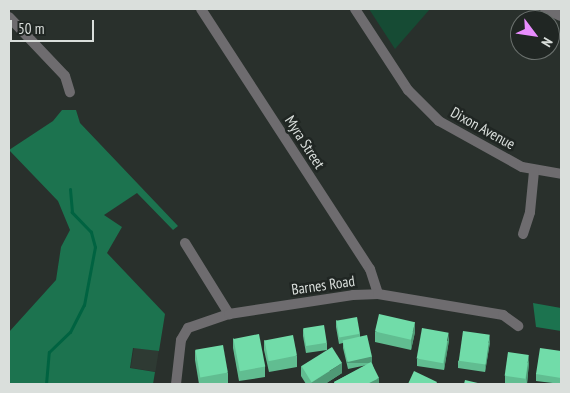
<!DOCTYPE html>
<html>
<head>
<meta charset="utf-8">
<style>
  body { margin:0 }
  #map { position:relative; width:570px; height:393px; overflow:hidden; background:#29302c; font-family:"PT Sans Narrow",sans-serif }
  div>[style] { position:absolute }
  .built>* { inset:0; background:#2e3a33; transform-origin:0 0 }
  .green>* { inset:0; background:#164b34 }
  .forest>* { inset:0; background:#1c734f }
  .stream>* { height:3px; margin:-1.5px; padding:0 1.5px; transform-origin:1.5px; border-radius:1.5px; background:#006341 }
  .minor>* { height:10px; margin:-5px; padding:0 5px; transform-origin:5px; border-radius:5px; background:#6e6c6f }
  .wall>* { inset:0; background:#61bd91 }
  .shaded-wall>* { inset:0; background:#4f9a76; transform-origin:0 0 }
  .building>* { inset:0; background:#71dca9; transform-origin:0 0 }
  span { translate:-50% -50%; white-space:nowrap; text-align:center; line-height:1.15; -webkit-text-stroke:5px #202623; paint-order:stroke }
  .street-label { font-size:15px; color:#dadfdc }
  .frame { position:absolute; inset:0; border:10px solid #dadfdc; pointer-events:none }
  .north { position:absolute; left:510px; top:10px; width:50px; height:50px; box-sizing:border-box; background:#202623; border:1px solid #6a706d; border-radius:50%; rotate:121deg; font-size:14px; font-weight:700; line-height:20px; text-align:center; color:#dadfdc }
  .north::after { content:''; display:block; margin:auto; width:18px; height:22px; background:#e98dfe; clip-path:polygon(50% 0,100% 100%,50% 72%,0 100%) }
  .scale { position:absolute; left:10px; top:20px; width:84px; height:22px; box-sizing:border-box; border:2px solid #dadfdc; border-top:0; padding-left:6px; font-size:15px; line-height:18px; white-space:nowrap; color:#dadfdc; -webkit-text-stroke:4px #202623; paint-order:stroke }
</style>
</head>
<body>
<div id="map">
  <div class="built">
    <i style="left:134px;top:347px;width:25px;height:21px;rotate:9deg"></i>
  </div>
  <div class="green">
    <i style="clip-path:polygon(369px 9px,430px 9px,395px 49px)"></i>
  </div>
  <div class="forest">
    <i style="clip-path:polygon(62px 110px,76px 110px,80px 123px,178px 226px,173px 230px,137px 193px,104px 215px,122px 227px,107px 253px,165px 314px,159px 351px,133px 348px,130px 368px,155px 372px,153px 384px,9px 384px,9px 332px,56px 280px,61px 247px,70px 230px,58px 201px,9px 150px,53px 121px)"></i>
    <i style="clip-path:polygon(533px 303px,561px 308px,561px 331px,536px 327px)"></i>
  </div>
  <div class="stream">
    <i style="left:46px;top:384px;width:32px;rotate:-85deg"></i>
    <i style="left:49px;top:352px;width:29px;rotate:-44deg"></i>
    <i style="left:70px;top:332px;width:30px;rotate:-63deg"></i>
    <i style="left:84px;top:305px;width:59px;rotate:-79.3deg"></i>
    <i style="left:95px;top:247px;width:16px;rotate:-105deg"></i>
    <i style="left:91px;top:232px;width:28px;rotate:-134deg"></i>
    <i style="left:72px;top:212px;width:23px;rotate:-95deg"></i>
  </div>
  <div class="minor">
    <i style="left:201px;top:9px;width:310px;rotate:57deg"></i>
    <i style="left:370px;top:269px;width:26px;rotate:72deg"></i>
    <i style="left:355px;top:9px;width:97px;rotate:56.8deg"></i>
    <i style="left:408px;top:90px;width:44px;rotate:45deg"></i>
    <i style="left:439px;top:121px;width:95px;rotate:29deg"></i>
    <i style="left:522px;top:167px;width:40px;rotate:10deg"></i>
    <i style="left:545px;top:9px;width:17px;rotate:24deg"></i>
    <i style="left:9px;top:17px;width:81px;rotate:46.5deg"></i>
    <i style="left:65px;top:76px;width:17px;rotate:73deg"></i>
    <i style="left:523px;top:234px;width:23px;rotate:-72deg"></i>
    <i style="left:530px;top:212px;width:41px;rotate:-84.4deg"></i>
    <i style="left:185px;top:243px;width:84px;rotate:58.2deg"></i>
    <i style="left:176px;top:384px;width:44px;rotate:-83.5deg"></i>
    <i style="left:181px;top:340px;width:14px;rotate:-60deg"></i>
    <i style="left:188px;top:328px;width:43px;rotate:-18.9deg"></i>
    <i style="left:229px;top:314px;width:125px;rotate:-8.7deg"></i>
    <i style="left:353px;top:295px;width:25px;rotate:-2deg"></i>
    <i style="left:378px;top:294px;width:127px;rotate:9.5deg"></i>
    <i style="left:503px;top:315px;width:19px;rotate:36deg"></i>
  </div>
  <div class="wall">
    <i style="clip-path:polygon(336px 320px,360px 334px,360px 337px,372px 363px,379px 384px,334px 384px,334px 382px,367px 365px,348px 369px,343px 348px,343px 343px,339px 344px,336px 327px)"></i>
    <i style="clip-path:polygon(303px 329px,327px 343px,327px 350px,306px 353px,303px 336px)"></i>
    <i style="clip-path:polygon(375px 332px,415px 332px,411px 350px,375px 342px)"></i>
    <i style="clip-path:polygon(233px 338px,265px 366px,265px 377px,239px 381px,233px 348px)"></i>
    <i style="clip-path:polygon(264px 340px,297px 356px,297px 367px,269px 372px,264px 350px)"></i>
    <i style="clip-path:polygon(449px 340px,444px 370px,417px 366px,417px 359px)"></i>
    <i style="clip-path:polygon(490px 342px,485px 372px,458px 368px,458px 361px)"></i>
    <i style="clip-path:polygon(195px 350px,228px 373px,228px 383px,222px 384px,199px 384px,195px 360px)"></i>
    <i style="clip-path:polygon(561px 351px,561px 384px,536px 381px,536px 374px)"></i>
    <i style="clip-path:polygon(529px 362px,527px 384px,517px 384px,505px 383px,505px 376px)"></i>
    <i style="clip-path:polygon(301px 366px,342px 373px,325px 384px,306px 384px,301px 376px)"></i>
  </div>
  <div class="shaded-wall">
    <i style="clip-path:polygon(415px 322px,415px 332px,411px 350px,411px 340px)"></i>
    <i style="clip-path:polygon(449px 333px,449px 340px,444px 370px,444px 363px)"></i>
    <i style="clip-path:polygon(490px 335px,490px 342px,485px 372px,485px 365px)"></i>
    <i style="clip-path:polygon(529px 355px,529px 362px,527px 384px,526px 378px)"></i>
    <i style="left:372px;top:356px;width:7px;height:25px;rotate:90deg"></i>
    <i style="clip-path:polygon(342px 363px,342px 373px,325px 384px,311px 384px,311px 383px)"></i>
    <i style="clip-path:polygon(379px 378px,379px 384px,367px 384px)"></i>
  </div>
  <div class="building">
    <i style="left:379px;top:314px;width:37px;height:18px;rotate:13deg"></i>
    <i style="left:357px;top:317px;width:17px;height:21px;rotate:80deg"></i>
    <i style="left:324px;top:325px;width:18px;height:21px;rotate:81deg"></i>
    <i style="left:422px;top:328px;width:27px;height:31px;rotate:10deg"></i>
    <i style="left:463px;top:331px;width:27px;height:30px;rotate:8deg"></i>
    <i style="left:259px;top:334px;width:33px;height:26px;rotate:79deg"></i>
    <i style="left:293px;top:335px;width:21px;height:29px;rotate:79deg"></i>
    <i style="left:367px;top:335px;width:22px;height:25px;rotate:77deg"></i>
    <i style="left:223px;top:345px;width:28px;height:28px;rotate:80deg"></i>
    <i style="left:332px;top:347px;width:19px;height:36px;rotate:58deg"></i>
    <i style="clip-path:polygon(540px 348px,561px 351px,561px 378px,536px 374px)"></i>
    <i style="left:508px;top:352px;width:21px;height:24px;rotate:8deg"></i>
    <i style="clip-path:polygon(371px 362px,379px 378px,367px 384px,336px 384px,334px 382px)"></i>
    <i style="clip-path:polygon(414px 371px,437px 382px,436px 384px,408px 384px)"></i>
    <i style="clip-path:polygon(465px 380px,482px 384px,464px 384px)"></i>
  </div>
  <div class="street-label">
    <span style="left:483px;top:128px;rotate:29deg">Dixon Avenue</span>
    <span style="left:305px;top:142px;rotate:57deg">Myra Street</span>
    <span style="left:323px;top:285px;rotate:-8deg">Barnes Road</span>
  </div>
  <div class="frame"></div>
  <div class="north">N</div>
  <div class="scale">50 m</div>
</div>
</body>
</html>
